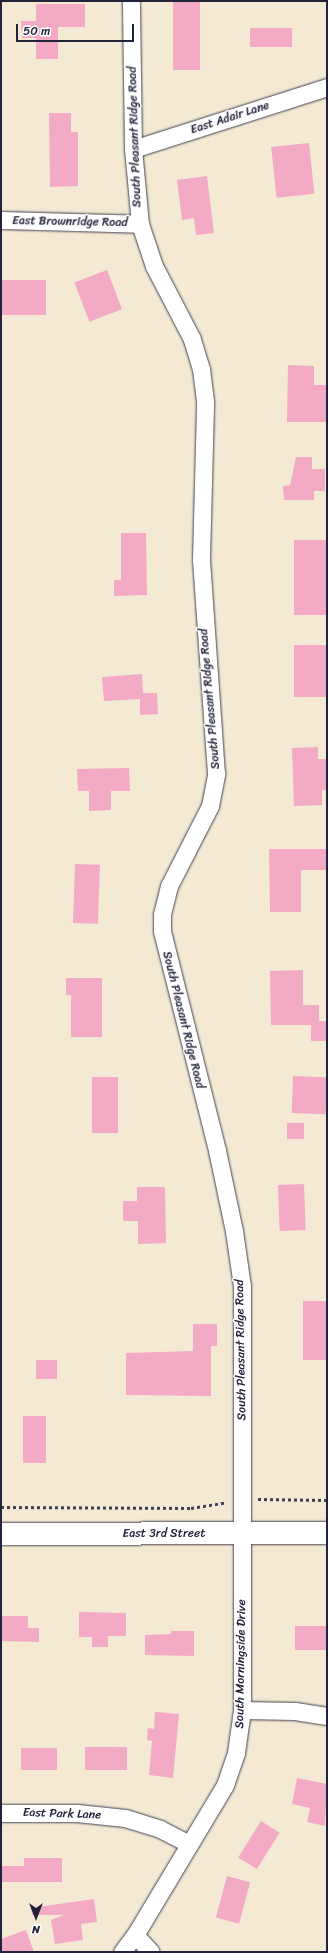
<!DOCTYPE html>
<html>
<head>
<meta charset="utf-8">
<style>
  body { margin:0 }
  #map { position:relative; width:328px; height:1953px; overflow:hidden; background:#f4e9d2; font-family:Sriracha,sans-serif }
  div>[style] { position:absolute }
  .building>* { inset:0; background:#f3aac5; transform-origin:0 0 }
  .path>* { height:2.5px; margin-top:-1.25px; transform-origin:0; background:repeating-linear-gradient(90deg,#424052 0 3px,transparent 0 6px) }
  .roads { filter:drop-shadow(0 0 1px #424052) drop-shadow(0 0 1px #424052) }
  .minor>* { height:17px; margin:-8.5px; padding:0 8.5px; transform-origin:8.5px; border-radius:8.5px; background:#fff }
  .highway>* { height:22px; margin:-11px; padding:0 11px; transform-origin:11px; border-radius:11px; background:#fff }
  span { translate:-50% -50%; white-space:nowrap; text-align:center; line-height:1.15; -webkit-text-stroke:3px #fff; paint-order:stroke }
  .street-label { font-size:12px; color:#22223b }
  .frame { position:absolute; inset:0; border:2px solid #22223b; pointer-events:none }
  .north { position:absolute; left:16px; top:1897px; width:40px; height:40px; -webkit-text-stroke:3px #fff; paint-order:stroke; rotate:180deg; font-size:11px; font-weight:700; line-height:16px; text-align:center; color:#22223b }
  .north::after { content:''; display:block; margin:auto; width:14px; height:18px; background:#22223b; clip-path:polygon(50% 0,100% 100%,50% 72%,0 100%) }
  .scale { position:absolute; left:16px; top:24px; width:118px; height:18px; box-sizing:border-box; border:2px solid #22223b; border-top:0; padding-left:5px; font-size:12px; line-height:14px; white-space:nowrap; color:#22223b; -webkit-text-stroke:3px #fff; paint-order:stroke }
</style>
</head>
<body>
<div id="map">
  <div class="building">
    <i style="left:173px;top:1px;width:27px;height:69px"></i>
    <i style="clip-path:polygon(36px 4px,85px 4px,85px 27px,58px 27px,58px 59px,36px 59px,36px 38px,22px 38px,21px 21px,36px 21px)"></i>
    <i style="left:250px;top:28px;width:42px;height:19px"></i>
    <i style="clip-path:polygon(49px 113px,71px 113px,71px 132px,78px 132px,78px 186px,50px 187px)"></i>
    <i style="left:309px;top:143px;width:51px;height:38px;rotate:84deg"></i>
    <i style="clip-path:polygon(207px 176px,214px 233px,196px 235px,194px 218px,182px 220px,177px 180px)"></i>
    <i style="left:107px;top:270px;width:42px;height:35px;rotate:69deg"></i>
    <i style="left:1px;top:280px;width:45px;height:35px"></i>
    <i style="clip-path:polygon(288px 365px,314px 366px,314px 385px,327px 385px,327px 422px,287px 422px)"></i>
    <i style="clip-path:polygon(296px 457px,312px 457px,312px 469px,325px 469px,325px 491px,314px 491px,314px 500px,284px 500px,283px 486px,290px 485px)"></i>
    <i style="clip-path:polygon(121px 533px,146px 533px,147px 595px,114px 596px,114px 580px,121px 580px)"></i>
    <i style="left:294px;top:540px;width:33px;height:75px"></i>
    <i style="left:294px;top:645px;width:32px;height:52px"></i>
    <i style="clip-path:polygon(142px 674px,143px 693px,157px 693px,158px 714px,140px 715px,140px 699px,104px 701px,102px 677px)"></i>
    <i style="clip-path:polygon(318px 747px,318px 759px,327px 759px,327px 790px,322px 790px,322px 805px,294px 806px,292px 748px)"></i>
    <i style="clip-path:polygon(129px 768px,130px 791px,111px 791px,111px 810px,89px 811px,89px 791px,78px 791px,77px 769px)"></i>
    <i style="clip-path:polygon(269px 849px,327px 849px,327px 870px,301px 870px,301px 912px,270px 912px)"></i>
    <i style="left:75px;top:864px;width:25px;height:59px;rotate:2deg"></i>
    <i style="clip-path:polygon(303px 970px,303px 1005px,319px 1005px,319px 1021px,327px 1021px,327px 1041px,311px 1041px,311px 1025px,271px 1025px,270px 971px)"></i>
    <i style="clip-path:polygon(66px 978px,102px 978px,102px 1037px,71px 1037px,71px 995px,66px 995px)"></i>
    <i style="left:293px;top:1076px;width:34px;height:37px;rotate:2deg"></i>
    <i style="left:92px;top:1077px;width:26px;height:56px"></i>
    <i style="left:287px;top:1123px;width:17px;height:16px"></i>
    <i style="left:304px;top:1184px;width:46px;height:26px;rotate:88deg"></i>
    <i style="clip-path:polygon(137px 1187px,165px 1187px,166px 1243px,138px 1244px,138px 1221px,123px 1221px,123px 1201px,137px 1201px)"></i>
    <i style="left:303px;top:1301px;width:24px;height:59px"></i>
    <i style="clip-path:polygon(193px 1324px,217px 1324px,217px 1346px,211px 1346px,211px 1396px,126px 1395px,126px 1353px,193px 1351px)"></i>
    <i style="left:36px;top:1360px;width:21px;height:19px"></i>
    <i style="left:23px;top:1416px;width:23px;height:47px"></i>
    <i style="clip-path:polygon(79px 1612px,126px 1613px,126px 1636px,108px 1636px,108px 1647px,92px 1647px,92px 1637px,79px 1637px)"></i>
    <i style="clip-path:polygon(1px 1616px,28px 1616px,28px 1628px,39px 1628px,39px 1642px,1px 1641px)"></i>
    <i style="left:295px;top:1626px;width:32px;height:24px"></i>
    <i style="clip-path:polygon(171px 1631px,194px 1631px,194px 1656px,145px 1655px,145px 1635px,171px 1634px)"></i>
    <i style="clip-path:polygon(155px 1712px,179px 1714px,173px 1778px,149px 1775px,152px 1741px,147px 1740px,148px 1728px,154px 1729px)"></i>
    <i style="left:85px;top:1747px;width:42px;height:23px"></i>
    <i style="left:21px;top:1748px;width:36px;height:22px"></i>
    <i style="clip-path:polygon(297px 1778px,327px 1784px,325px 1826px,307px 1822px,310px 1808px,292px 1804px)"></i>
    <i style="left:261px;top:1821px;width:22px;height:43px;rotate:32deg"></i>
    <i style="clip-path:polygon(24px 1858px,62px 1858px,62px 1882px,1px 1882px,1px 1866px,24px 1866px)"></i>
    <i style="left:227px;top:1876px;width:24px;height:43px;rotate:15deg"></i>
    <i style="clip-path:polygon(94px 1899px,97px 1922px,81px 1924px,83px 1940px,55px 1944px,51px 1920px,64px 1915px,32px 1915px,31px 1908px)"></i>
    <i style="clip-path:polygon(26px 1930px,34px 1952px,1px 1952px,1px 1939px)"></i>
  </div>
  <div class="path">
    <i style="left:258px;top:1499px;width:69px;rotate:0.8deg"></i>
    <i style="left:1px;top:1507px;width:190px;rotate:0.3deg"></i>
    <i style="left:191px;top:1508px;width:36px;rotate:-9deg"></i>
  </div>
  <div class="roads">
    <div class="minor">
      <i style="left:133px;top:149px;width:204px;rotate:-17.7deg"></i>
      <i style="left:1px;top:220px;width:139px;rotate:1.6deg"></i>
      <i style="left:242px;top:1710px;width:53px;rotate:1.1deg"></i>
      <i style="left:295px;top:1711px;width:32px;rotate:9deg"></i>
      <i style="left:1px;top:1813px;width:76px"></i>
      <i style="left:77px;top:1813px;width:48px;rotate:5.9deg"></i>
      <i style="left:125px;top:1818px;width:37px;rotate:17deg"></i>
      <i style="left:160px;top:1829px;width:33px;rotate:27deg"></i>
      <i style="left:135px;top:1935px;width:23px;rotate:47deg"></i>
      <i style="left:122px;top:1952px;width:21px;rotate:-53deg"></i>
      <i style="left:135px;top:1935px;width:175px;rotate:-59deg"></i>
      <i style="left:225px;top:1785px;width:34px;rotate:-71deg"></i>
      <i style="left:236px;top:1753px;width:43px;rotate:-82.1deg"></i>
      <i style="left:242px;top:1710px;width:424px;rotate:-90deg"></i>
      <i style="left:242px;top:1286px;width:56px;rotate:-98.3deg"></i>
      <i style="left:234px;top:1231px;width:83px;rotate:-101.9deg"></i>
      <i style="left:217px;top:1150px;width:226px;rotate:-104.1deg"></i>
      <i style="left:162px;top:931px;width:17px;rotate:-90deg"></i>
      <i style="left:162px;top:914px;width:29px;rotate:-76deg"></i>
      <i style="left:169px;top:886px;width:90px;rotate:-62.9deg"></i>
      <i style="left:210px;top:806px;width:33px;rotate:-79deg"></i>
      <i style="left:216px;top:774px;width:216px;rotate:-94deg"></i>
      <i style="left:201px;top:559px;width:158px;rotate:-88.5deg"></i>
      <i style="left:205px;top:401px;width:32px;rotate:-97deg"></i>
      <i style="left:201px;top:369px;width:31px;rotate:-107deg"></i>
      <i style="left:192px;top:339px;width:82px;rotate:-117.5deg"></i>
      <i style="left:154px;top:266px;width:44px;rotate:-108.4deg"></i>
      <i style="left:140px;top:224px;width:75px;rotate:-95.3deg"></i>
      <i style="left:133px;top:149px;width:148px;rotate:-90.8deg"></i>
    </div>
    <div class="highway">
      <i style="left:1px;top:1534px;width:326px;rotate:-0.2deg"></i>
    </div>
  </div>
  <div class="street-label">
    <span style="left:230px;top:118px;rotate:-18deg">East Adair Lane</span>
    <span style="left:135px;top:137px;rotate:-92deg">South Pleasant Ridge Road</span>
    <span style="left:70px;top:222px;rotate:1deg">East Brownridge Road</span>
    <span style="left:210px;top:699px;rotate:-95deg">South Pleasant Ridge Road</span>
    <span style="left:183px;top:1020px;rotate:76deg">South Pleasant Ridge Road</span>
    <span style="left:241px;top:1350px;rotate:-91deg">South Pleasant Ridge Road</span>
    <span style="left:164px;top:1534px">East 3rd Street</span>
    <span style="left:241px;top:1664px;rotate:-89deg">South Morningside Drive</span>
    <span style="left:62px;top:1814px;rotate:2deg">East Park Lane</span>
  </div>
  <div class="frame"></div>
  <div class="north">N</div>
  <div class="scale">50 m</div>
</div>
</body>
</html>
